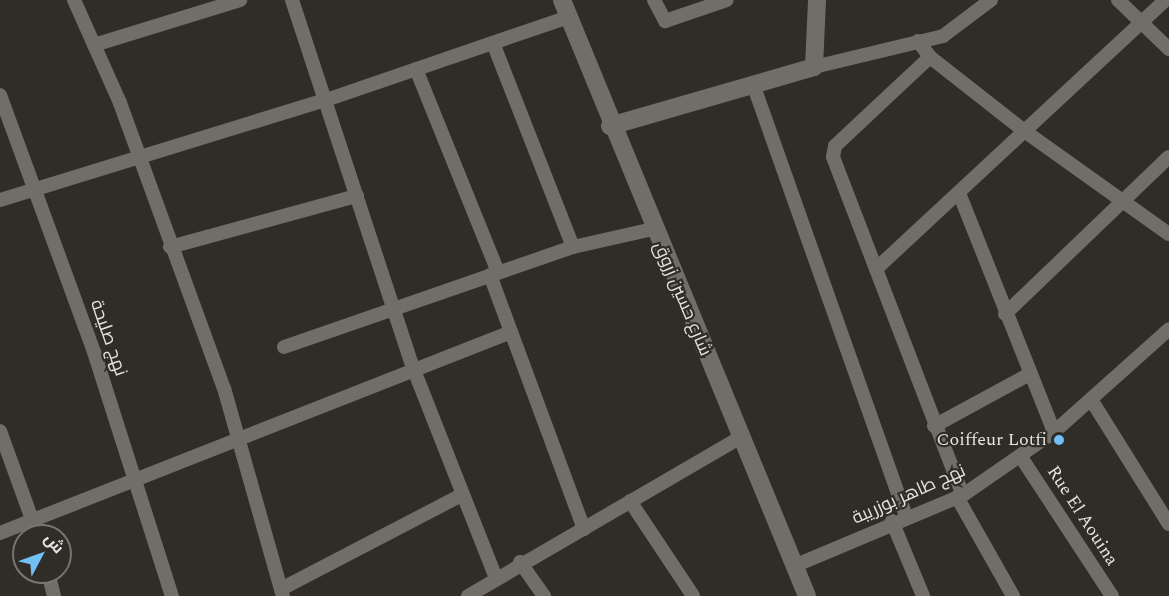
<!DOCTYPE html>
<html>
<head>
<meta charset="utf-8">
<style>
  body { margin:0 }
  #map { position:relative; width:1169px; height:596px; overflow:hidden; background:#302c27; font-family:Spectral,Cairo,serif }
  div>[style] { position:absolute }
  .street>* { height:14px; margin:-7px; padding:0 7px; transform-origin:7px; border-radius:7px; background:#716d67 }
  .secondary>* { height:18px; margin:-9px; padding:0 9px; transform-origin:9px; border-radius:9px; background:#716d67 }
  .dots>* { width:16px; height:16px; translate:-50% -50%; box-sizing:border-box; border:3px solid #302c27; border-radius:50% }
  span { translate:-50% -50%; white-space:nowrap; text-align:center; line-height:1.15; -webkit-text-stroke:4.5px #302c27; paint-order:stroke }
  .street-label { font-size:18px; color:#e5e3e0 }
  .poi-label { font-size:18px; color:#e5e3e0 }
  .right { translate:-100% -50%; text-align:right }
  .north { position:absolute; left:12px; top:524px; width:60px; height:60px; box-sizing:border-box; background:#302c27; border:2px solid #787571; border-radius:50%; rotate:49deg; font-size:16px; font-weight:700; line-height:24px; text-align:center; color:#e5e3e0 }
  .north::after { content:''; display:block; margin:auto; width:21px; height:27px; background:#72c1f5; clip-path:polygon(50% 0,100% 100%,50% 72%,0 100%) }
</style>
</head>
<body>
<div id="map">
  <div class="street">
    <i style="left:74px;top:0;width:113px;rotate:65.9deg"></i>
    <i style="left:120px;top:103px;width:303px;rotate:70deg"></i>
    <i style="left:224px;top:388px;width:216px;rotate:74.2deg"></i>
    <i style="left:292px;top:0;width:390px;rotate:71.8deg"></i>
    <i style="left:414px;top:370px;width:224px;rotate:68.5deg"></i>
    <i style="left:654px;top:0;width:24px;rotate:62deg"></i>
    <i style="left:665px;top:21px;width:65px;rotate:-18.7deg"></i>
    <i style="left:1118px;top:0;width:71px;rotate:43.9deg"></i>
    <i style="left:918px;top:41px;width:20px;rotate:53deg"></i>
    <i style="left:930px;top:57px;width:118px;rotate:38.1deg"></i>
    <i style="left:1023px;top:130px;width:179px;rotate:35.5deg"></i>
    <i style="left:94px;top:45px;width:153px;rotate:-17.1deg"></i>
    <i style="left:930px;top:57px;width:130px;rotate:136.9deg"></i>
    <i style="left:835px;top:146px;width:11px;rotate:100deg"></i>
    <i style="left:833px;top:157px;width:362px;rotate:69deg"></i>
    <i style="left:814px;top:67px;width:133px;rotate:-13.5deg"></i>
    <i style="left:943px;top:36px;width:60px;rotate:-36.9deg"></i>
    <i style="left:416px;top:69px;width:219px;rotate:68deg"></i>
    <i style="left:753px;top:84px;width:458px;rotate:70.5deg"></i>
    <i style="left:0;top:95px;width:274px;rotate:69.9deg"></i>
    <i style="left:94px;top:352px;width:256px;rotate:72.3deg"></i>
    <i style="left:959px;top:193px;width:257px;rotate:68.3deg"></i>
    <i style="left:0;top:200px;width:341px;rotate:-17.1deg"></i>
    <i style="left:326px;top:100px;width:257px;rotate:-18.9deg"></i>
    <i style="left:170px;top:247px;width:194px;rotate:-15.3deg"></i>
    <i style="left:573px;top:247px;width:82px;rotate:-12.7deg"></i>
    <i style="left:876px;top:269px;width:395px;rotate:-42.9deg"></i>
    <i style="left:490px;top:275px;width:271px;rotate:69.7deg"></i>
    <i style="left:1005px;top:314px;width:227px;rotate:-43.8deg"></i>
    <i style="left:284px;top:347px;width:306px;rotate:-19.1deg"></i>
    <i style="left:573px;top:247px;width:219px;rotate:-111.4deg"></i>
    <i style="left:1092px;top:401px;width:145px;rotate:58deg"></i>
    <i style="left:934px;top:426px;width:107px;rotate:-28.5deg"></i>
    <i style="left:0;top:431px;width:112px;rotate:70.1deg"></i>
    <i style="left:1021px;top:457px;width:166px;rotate:56.8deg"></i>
    <i style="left:957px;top:497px;width:114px;rotate:60.5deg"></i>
    <i style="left:630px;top:501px;width:114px;rotate:56.4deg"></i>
    <i style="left:892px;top:521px;width:81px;rotate:67.5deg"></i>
    <i style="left:0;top:533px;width:549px;rotate:-21.47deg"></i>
    <i style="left:520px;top:562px;width:42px;rotate:54.8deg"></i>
    <i style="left:794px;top:566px;width:183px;rotate:-22.8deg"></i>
    <i style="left:963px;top:495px;width:111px;rotate:-34.7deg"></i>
    <i style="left:1054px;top:432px;width:154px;rotate:-41.8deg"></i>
    <i style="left:48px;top:572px;width:25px;rotate:76deg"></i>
    <i style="left:281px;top:589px;width:202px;rotate:-27.5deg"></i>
    <i style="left:468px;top:596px;width:315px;rotate:-30.2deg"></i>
  </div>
  <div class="secondary">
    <i style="left:562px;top:0;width:644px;rotate:67.65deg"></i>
    <i style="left:610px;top:126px;width:212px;rotate:-16.1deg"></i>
    <i style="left:814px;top:67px;width:67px;rotate:-87.4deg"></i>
  </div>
  <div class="dots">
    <i style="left:1059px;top:440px;background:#72c1f5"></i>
  </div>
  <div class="street-label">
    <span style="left:682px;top:299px;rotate:67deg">شارع حسين زروق</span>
    <span style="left:108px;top:338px;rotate:71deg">نهج صليحة</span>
    <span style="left:909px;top:495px;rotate:-24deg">نهج طاهر بوزريبة</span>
    <span style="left:1082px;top:516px;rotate:57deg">Rue El Aouina</span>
  </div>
  <div class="poi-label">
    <span class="right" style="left:1047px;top:440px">Coiffeur Lotfi</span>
  </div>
  <div class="north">ش</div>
</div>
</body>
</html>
